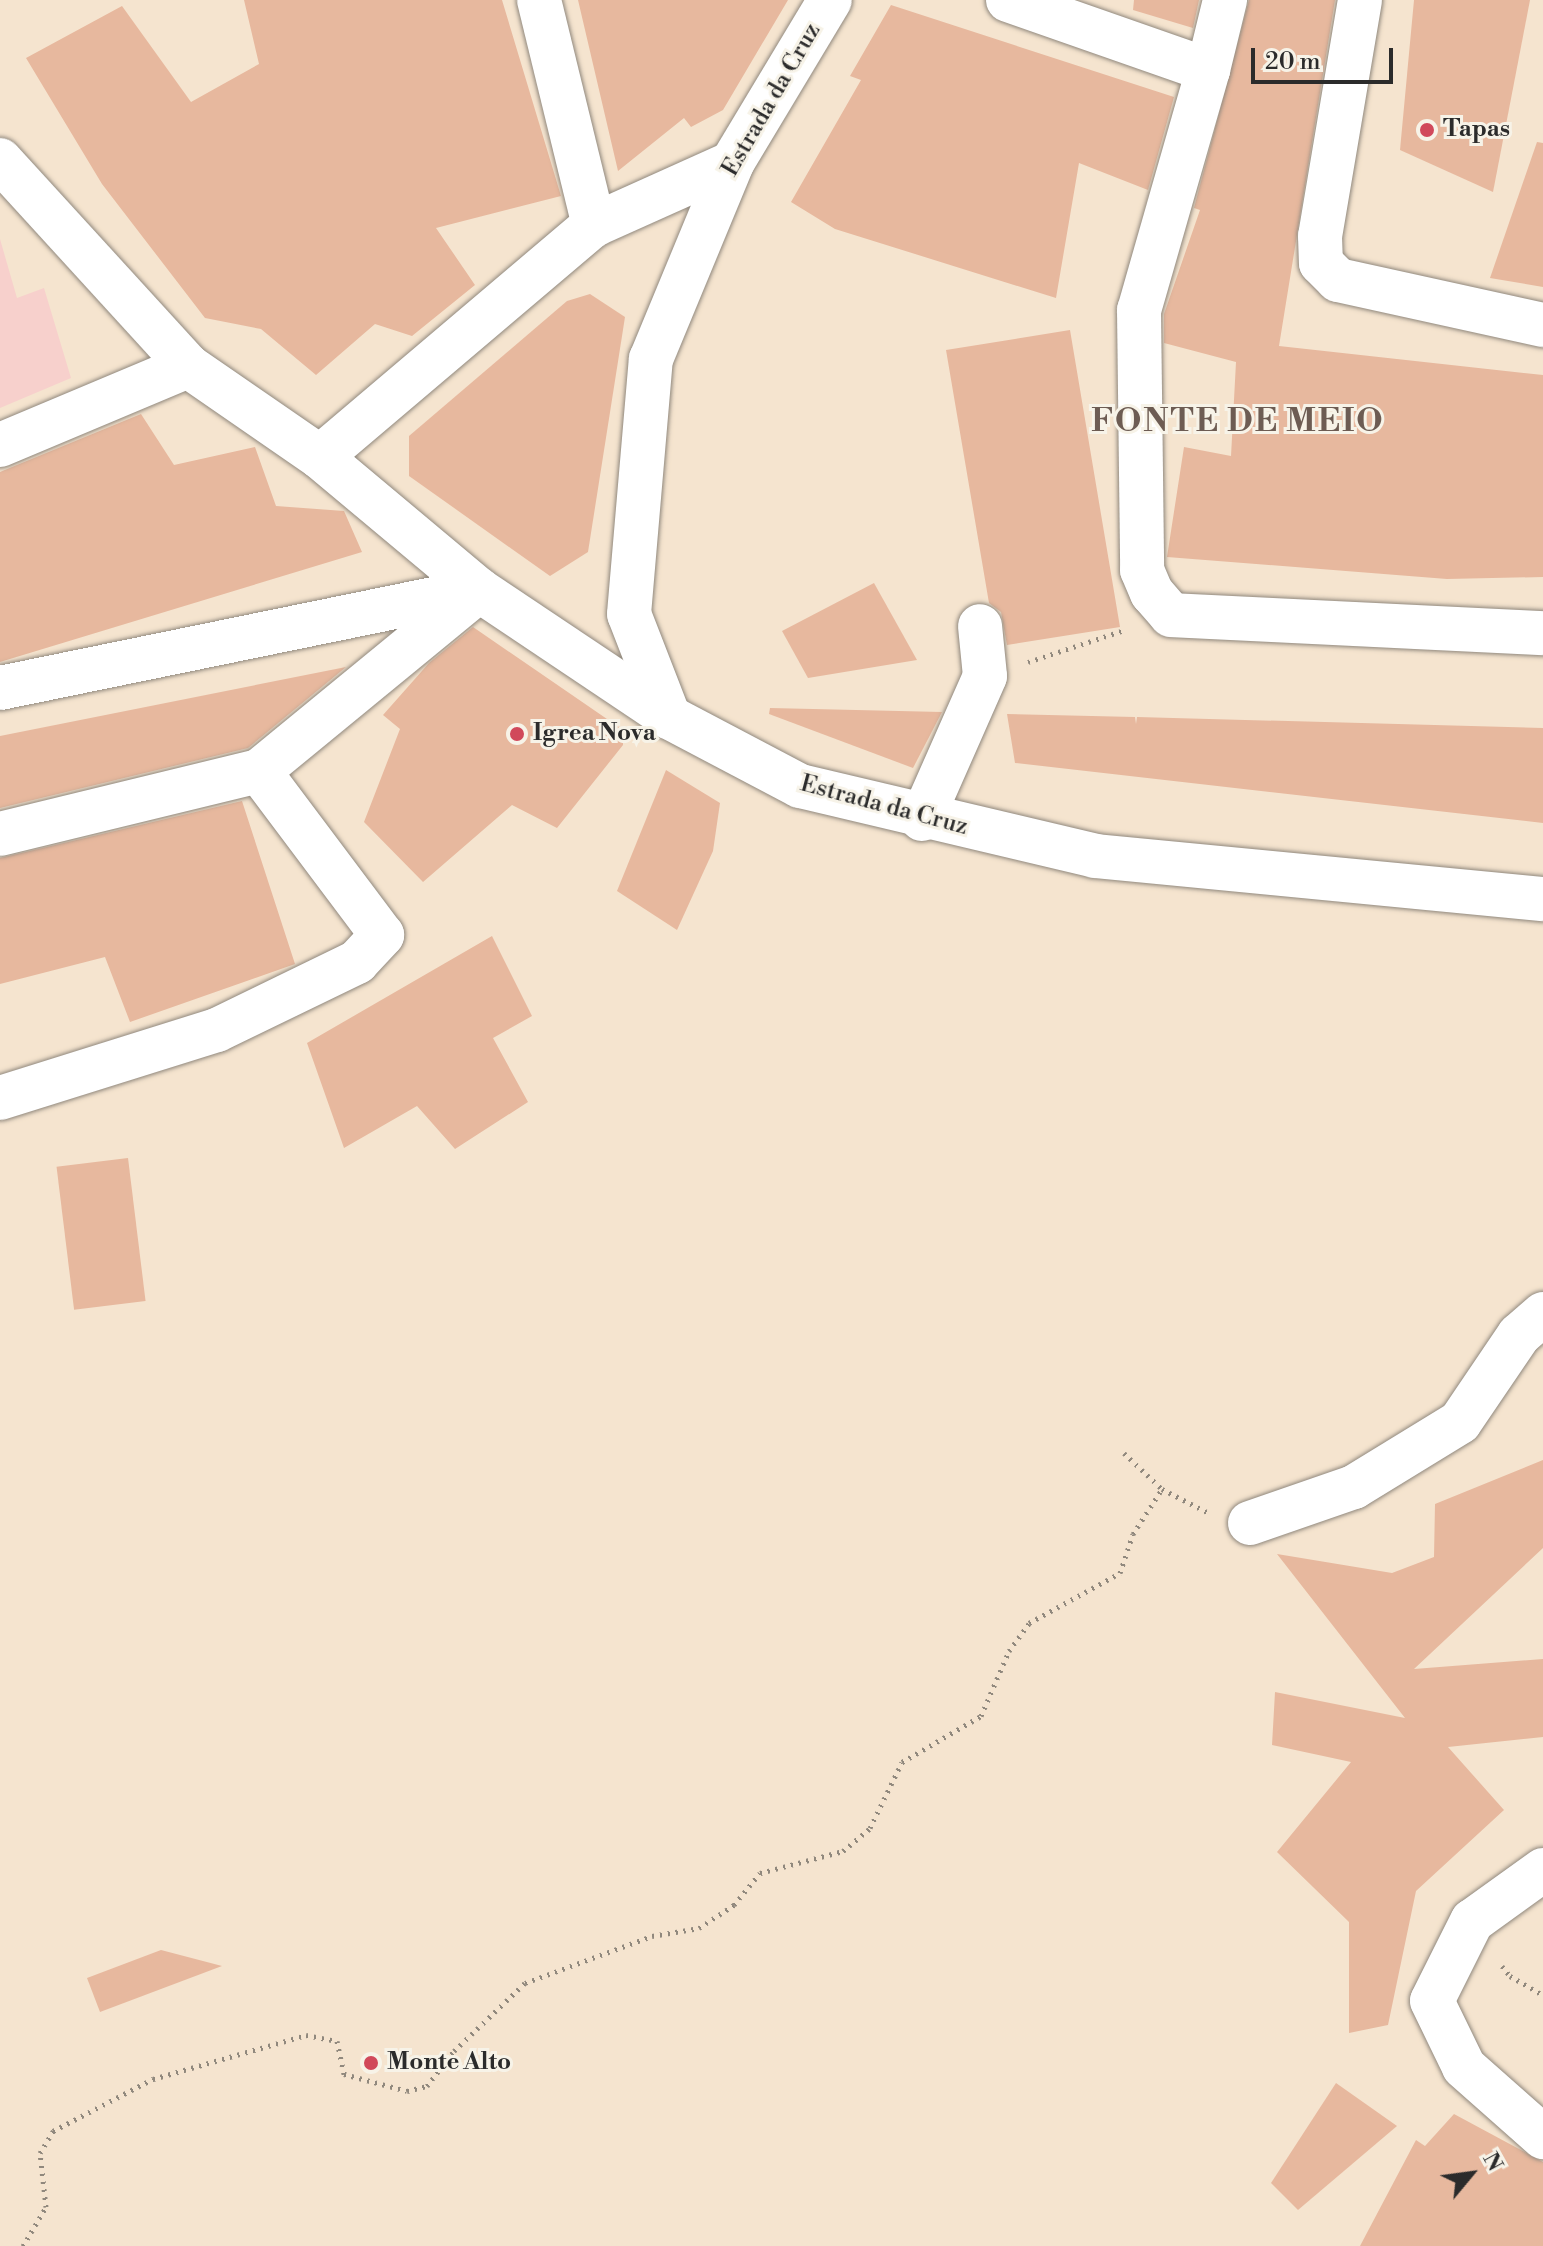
<!DOCTYPE html>
<html>
<head>
<meta charset="utf-8">
<style>
  body { margin:0 }
  #map { position:relative; width:1543px; height:2246px; overflow:hidden; background:#f5e4cf; font-family:"Libre Bodoni",serif }
  div>[style] { position:absolute }
  .built>* { inset:0; background:#f7d0cc }
  .building>* { inset:0; background:#e7b89e; transform-origin:0 0 }
  .path>* { height:5px; margin-top:-2.5px; transform-origin:0; background:repeating-linear-gradient(90deg,#90887d 0 2px,transparent 0 8px) }
  .roads { filter:drop-shadow(0 0 2px #90887d) drop-shadow(0 0 2px #90887d) }
  .minor>* { height:44px; margin:-22px; padding:0 22px; transform-origin:22px; border-radius:22px; background:#fff }
  .dots>* { width:22px; height:22px; translate:-50% -50%; box-sizing:border-box; border:4px solid #f7f3e8; border-radius:50% }
  span { translate:-50% -50%; white-space:nowrap; text-align:center; line-height:1.15; -webkit-text-stroke:6px #f7f3e8; paint-order:stroke }
  .street-label { font-size:24px; color:#2b2b2b }
  .poi-label { font-size:24px; color:#2b2b2b; font-weight:700 }
  .left { translate:0 -50%; text-align:left }
  .district-label { font-size:32px; color:#6d5c53; font-weight:700; letter-spacing:2px }
  .north { position:absolute; left:1431px; top:2134px; width:80px; height:80px; -webkit-text-stroke:6px #f7f3e8; paint-order:stroke; rotate:61deg; font-size:22px; font-weight:700; line-height:32px; text-align:center; color:#2b2b2b }
  .north::after { content:''; display:block; margin:auto; width:28px; height:36px; background:#2b2b2b; clip-path:polygon(50% 0,100% 100%,50% 72%,0 100%) }
  .scale { position:absolute; left:1251px; top:48px; width:142px; height:36px; box-sizing:border-box; border:4px solid #2b2b2b; border-top:0; padding-left:10px; font-size:24px; line-height:28px; white-space:nowrap; color:#2b2b2b; -webkit-text-stroke:6px #f7f3e8; paint-order:stroke }
</style>
</head>
<body>
<div id="map">
  <div class="built">
    <i style="clip-path:polygon(0 239px,17px 298px,44px 288px,71px 378px,0 408px)"></i>
  </div>
  <div class="building">
    <i style="clip-path:polygon(244px 0,502px 0,561px 196px,436px 228px,475px 285px,412px 336px,375px 324px,316px 375px,261px 329px,205px 318px,102px 184px,26px 58px,122px 6px,191px 102px,259px 64px)"></i>
    <i style="clip-path:polygon(578px 0,788px 0,723px 110px,691px 127px,684px 118px,618px 171px)"></i>
    <i style="clip-path:polygon(1134px 0,1199px 0,1193px 28px,1133px 10px)"></i>
    <i style="clip-path:polygon(1249px 0,1335px 0,1279px 346px,1543px 375px,1543px 577px,1447px 579px,1167px 557px,1184px 447px,1231px 456px,1236px 362px,1164px 343px,1164px 314px,1200px 210px,1194px 208px)"></i>
    <i style="clip-path:polygon(1414px 0,1530px 0,1493px 192px,1400px 150px)"></i>
    <i style="clip-path:polygon(891px 5px,1174px 97px,1148px 190px,1079px 163px,1056px 298px,835px 229px,791px 202px,861px 80px,850px 76px)"></i>
    <i style="clip-path:polygon(1537px 142px,1543px 143px,1543px 287px,1490px 278px)"></i>
    <i style="clip-path:polygon(590px 294px,625px 317px,588px 552px,550px 576px,409px 476px,409px 436px,567px 301px)"></i>
    <i style="clip-path:polygon(1070px 330px,1120px 627px,1007px 645px,1001px 612px,989px 603px,946px 350px)"></i>
    <i style="clip-path:polygon(141px 414px,174px 465px,255px 447px,276px 506px,344px 511px,362px 552px,0 662px,0 472px)"></i>
    <i style="clip-path:polygon(874px 583px,917px 660px,808px 678px,782px 631px)"></i>
    <i style="clip-path:polygon(473px 627px,623px 730px,623px 745px,557px 828px,512px 805px,423px 882px,364px 822px,400px 729px,383px 715px,429px 663px)"></i>
    <i style="clip-path:polygon(346px 667px,248px 748px,0 808px,0 736px)"></i>
    <i style="clip-path:polygon(770px 708px,942px 712px,913px 768px,769px 714px)"></i>
    <i style="clip-path:polygon(1007px 714px,1135px 717px,1136px 724px,1137px 717px,1543px 728px,1543px 823px,1015px 763px)"></i>
    <i style="clip-path:polygon(666px 770px,720px 803px,713px 851px,677px 930px,617px 891px)"></i>
    <i style="clip-path:polygon(242px 801px,295px 964px,130px 1022px,105px 957px,0 984px,0 858px)"></i>
    <i style="clip-path:polygon(492px 936px,532px 1016px,493px 1038px,528px 1102px,455px 1149px,417px 1106px,344px 1148px,307px 1043px)"></i>
    <i style="left:128px;top:1158px;width:144px;height:72px;rotate:83deg"></i>
    <i style="clip-path:polygon(1543px 1460px,1543px 1548px,1414px 1669px,1543px 1659px,1543px 1737px,1448px 1747px,1504px 1810px,1416px 1891px,1388px 2025px,1349px 2033px,1349px 1922px,1277px 1852px,1351px 1762px,1272px 1745px,1275px 1692px,1405px 1718px,1277px 1554px,1392px 1573px,1434px 1557px,1435px 1504px)"></i>
    <i style="clip-path:polygon(161px 1950px,222px 1966px,100px 2012px,87px 1978px)"></i>
    <i style="clip-path:polygon(1336px 2083px,1397px 2126px,1298px 2210px,1271px 2183px)"></i>
    <i style="clip-path:polygon(1454px 2114px,1543px 2162px,1543px 2246px,1360px 2246px,1416px 2140px,1425px 2146px)"></i>
  </div>
  <div class="path">
    <i style="left:1028px;top:662px;width:102px;rotate:-18.3deg"></i>
    <i style="left:1124px;top:1453px;width:52px;rotate:43.5deg"></i>
    <i style="left:1162px;top:1489px;width:51px;rotate:27.1deg"></i>
    <i style="left:1502px;top:1966px;width:13px;rotate:51deg"></i>
    <i style="left:1510px;top:1976px;width:38px;rotate:30deg"></i>
    <i style="left:23px;top:2246px;width:45px;rotate:-59.5deg"></i>
    <i style="left:46px;top:2207px;width:54px;rotate:-96.3deg"></i>
    <i style="left:40px;top:2153px;width:26px;rotate:-59deg"></i>
    <i style="left:53px;top:2131px;width:113px;rotate:-27.5deg"></i>
    <i style="left:153px;top:2079px;width:159px;rotate:-16deg"></i>
    <i style="left:306px;top:2035px;width:32px;rotate:11deg"></i>
    <i style="left:337px;top:2041px;width:34px;rotate:78deg"></i>
    <i style="left:344px;top:2074px;width:65px;rotate:15.1deg"></i>
    <i style="left:407px;top:2091px;width:21px;rotate:-14deg"></i>
    <i style="left:427px;top:2086px;width:44px;rotate:-52.4deg"></i>
    <i style="left:454px;top:2051px;width:98px;rotate:-43.8deg"></i>
    <i style="left:525px;top:1983px;width:135px;rotate:-20.3deg"></i>
    <i style="left:652px;top:1936px;width:48px;rotate:-9.7deg"></i>
    <i style="left:699px;top:1928px;width:42px;rotate:-33.3deg"></i>
    <i style="left:734px;top:1905px;width:41px;rotate:-50.9deg"></i>
    <i style="left:760px;top:1873px;width:86px;rotate:-14.8deg"></i>
    <i style="left:843px;top:1851px;width:35px;rotate:-40deg"></i>
    <i style="left:870px;top:1828px;width:73px;rotate:-64.1deg"></i>
    <i style="left:902px;top:1762px;width:91px;rotate:-30.2deg"></i>
    <i style="left:981px;top:1716px;width:71px;rotate:-66.7deg"></i>
    <i style="left:1009px;top:1651px;width:34px;rotate:-54deg"></i>
    <i style="left:1029px;top:1623px;width:104px;rotate:-28.8deg"></i>
    <i style="left:1120px;top:1573px;width:41px;rotate:-71.6deg"></i>
    <i style="left:1133px;top:1534px;width:54px;rotate:-57.2deg"></i>
  </div>
  <div class="roads">
    <div class="minor">
      <i style="left:539px;top:0;width:232px;rotate:76.3deg"></i>
      <i style="left:1008px;top:0;width:212px;rotate:19.3deg"></i>
      <i style="left:1208px;top:70px;width:72px;rotate:-76.3deg"></i>
      <i style="left:1360px;top:0;width:239px;rotate:99.6deg"></i>
      <i style="left:1320px;top:236px;width:27px;rotate:88deg"></i>
      <i style="left:1321px;top:263px;width:24px;rotate:45deg"></i>
      <i style="left:1338px;top:280px;width:210px;rotate:12.4deg"></i>
      <i style="left:1208px;top:70px;width:250px;rotate:106deg"></i>
      <i style="left:1139px;top:310px;width:260px;rotate:89.3deg"></i>
      <i style="left:1142px;top:570px;width:25px;rotate:67deg"></i>
      <i style="left:1152px;top:593px;width:29px;rotate:49deg"></i>
      <i style="left:1171px;top:615px;width:372px;rotate:2.8deg"></i>
      <i style="left:0;top:160px;width:279px;rotate:47.6deg"></i>
      <i style="left:188px;top:366px;width:160px;rotate:34.6deg"></i>
      <i style="left:320px;top:457px;width:207px;rotate:39.9deg"></i>
      <i style="left:479px;top:590px;width:229px;rotate:33.8deg"></i>
      <i style="left:669px;top:717px;width:148px;rotate:27.8deg"></i>
      <i style="left:800px;top:786px;width:303px;rotate:13.3deg"></i>
      <i style="left:1095px;top:856px;width:450px;rotate:5.5deg"></i>
      <i style="left:0;top:445px;width:204px;rotate:-22.8deg"></i>
      <i style="left:320px;top:457px;width:359px;rotate:-40.3deg"></i>
      <i style="left:594px;top:225px;width:151px;rotate:-24.2deg"></i>
      <i style="left:0;top:688px;width:483px;rotate:-11.6deg"></i>
      <i style="left:669px;top:717px;width:110px;rotate:-111.2deg"></i>
      <i style="left:629px;top:614px;width:256px;rotate:-85.1deg"></i>
      <i style="left:651px;top:359px;width:212px;rotate:-67.5deg"></i>
      <i style="left:732px;top:163px;width:190px;rotate:-59deg"></i>
      <i style="left:922px;top:819px;width:156px;rotate:-66.2deg"></i>
      <i style="left:985px;top:676px;width:50px;rotate:-95.7deg"></i>
      <i style="left:0;top:834px;width:267px;rotate:-13.7deg"></i>
      <i style="left:259px;top:771px;width:285px;rotate:-39.4deg"></i>
      <i style="left:0;top:1098px;width:227px;rotate:-17.4deg"></i>
      <i style="left:217px;top:1030px;width:156px;rotate:-25.9deg"></i>
      <i style="left:357px;top:962px;width:37px;rotate:-47deg"></i>
      <i style="left:382px;top:935px;width:205px;rotate:-126.9deg"></i>
      <i style="left:1250px;top:1523px;width:110px;rotate:-19.1deg"></i>
      <i style="left:1354px;top:1487px;width:124px;rotate:-31.5deg"></i>
      <i style="left:1460px;top:1422px;width:105px;rotate:-55.9deg"></i>
      <i style="left:1519px;top:1335px;width:32px;rotate:-41deg"></i>
      <i style="left:1543px;top:1870px;width:87px;rotate:144.3deg"></i>
      <i style="left:1472px;top:1921px;width:89px;rotate:116.6deg"></i>
      <i style="left:1432px;top:2001px;width:73px;rotate:64.1deg"></i>
      <i style="left:1464px;top:2067px;width:106px;rotate:41.5deg"></i>
    </div>
  </div>
  <div class="dots">
    <i style="left:1427px;top:130px;background:#d1495b"></i>
    <i style="left:517px;top:734px;background:#d1495b"></i>
    <i style="left:371px;top:2063px;background:#d1495b"></i>
  </div>
  <div class="street-label">
    <span style="left:772px;top:100px;rotate:-60deg">Estrada da Cruz</span>
    <span style="left:884px;top:806px;rotate:15deg">Estrada da Cruz</span>
  </div>
  <div class="poi-label">
    <span class="left" style="left:1443px;top:130px">Tapas</span>
    <span class="left" style="left:533px;top:734px">Igrea Nova</span>
    <span class="left" style="left:387px;top:2063px">Monte Alto</span>
  </div>
  <div class="district-label">
    <span style="left:1238px;top:421px">FONTE DE MEIO</span>
  </div>
  <div class="north">N</div>
  <div class="scale">20 m</div>
</div>
</body>
</html>
